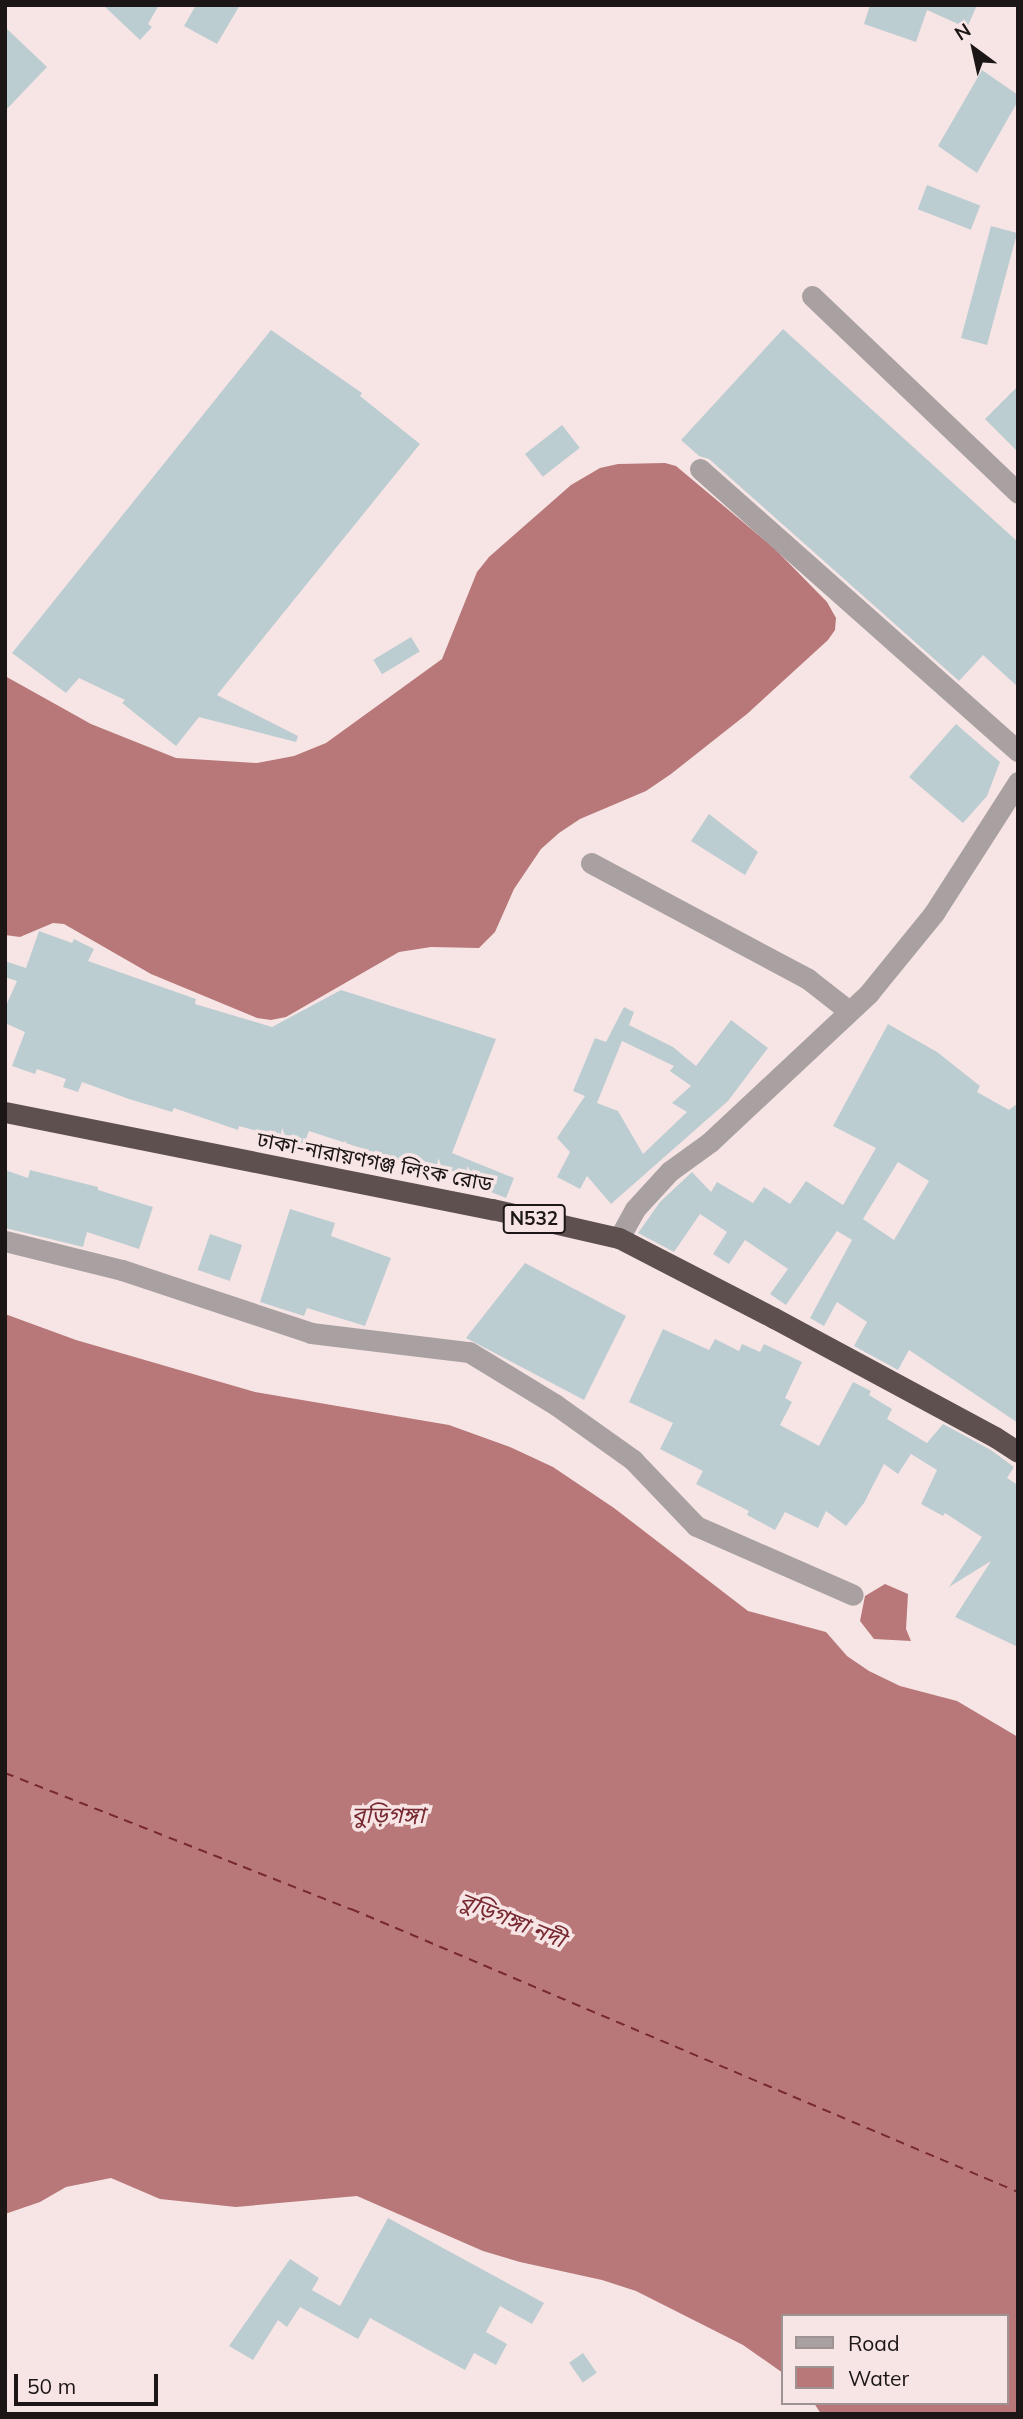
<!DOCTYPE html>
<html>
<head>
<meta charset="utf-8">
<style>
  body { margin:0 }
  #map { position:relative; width:1023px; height:2419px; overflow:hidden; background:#f7e5e5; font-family:Mulish,"Noto Sans Bengali",sans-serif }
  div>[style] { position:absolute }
  .water>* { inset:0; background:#b87879 }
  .ferry>* { height:2px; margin-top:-1px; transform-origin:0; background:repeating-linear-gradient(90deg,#772830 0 9px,transparent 0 16px) }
  .building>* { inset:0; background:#bccdd2; transform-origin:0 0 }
  .minor>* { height:21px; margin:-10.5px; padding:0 10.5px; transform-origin:10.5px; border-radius:10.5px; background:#a9a1a1 }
  .highway>* { height:21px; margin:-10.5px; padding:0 10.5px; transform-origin:10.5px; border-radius:10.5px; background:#5f5050 }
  span { translate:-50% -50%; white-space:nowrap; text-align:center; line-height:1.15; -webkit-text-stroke:7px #f7e5e5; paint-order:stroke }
  .shield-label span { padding:2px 5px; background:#f7e5e5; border:2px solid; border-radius:5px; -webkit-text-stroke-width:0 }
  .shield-label { font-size:19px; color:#1c1616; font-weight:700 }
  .street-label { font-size:21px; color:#1c1616 }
  .water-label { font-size:23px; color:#772830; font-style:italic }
  .frame { position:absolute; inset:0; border:7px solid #1c1616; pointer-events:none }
  .legend { position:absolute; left:781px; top:2314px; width:228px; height:91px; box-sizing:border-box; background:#f7e5e5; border:2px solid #9f9292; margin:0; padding:9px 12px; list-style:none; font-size:21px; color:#1c1616 }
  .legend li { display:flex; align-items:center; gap:14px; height:35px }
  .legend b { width:35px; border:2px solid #9f9292 }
  .north { position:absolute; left:939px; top:14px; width:70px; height:70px; -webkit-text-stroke:5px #f7e5e5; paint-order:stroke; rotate:327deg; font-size:19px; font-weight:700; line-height:28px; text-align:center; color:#1c1616 }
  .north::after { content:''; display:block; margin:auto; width:24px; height:32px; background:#1c1616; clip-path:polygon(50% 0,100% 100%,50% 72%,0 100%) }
  .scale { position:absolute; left:14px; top:2374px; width:144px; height:32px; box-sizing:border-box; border:4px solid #1c1616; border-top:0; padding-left:9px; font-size:21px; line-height:24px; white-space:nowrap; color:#1c1616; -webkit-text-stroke:5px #f7e5e5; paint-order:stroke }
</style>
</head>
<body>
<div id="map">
  <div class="water">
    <i style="clip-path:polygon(665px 463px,676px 466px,774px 548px,827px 602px,836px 618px,835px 630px,828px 640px,747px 714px,671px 774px,646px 791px,580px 819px,559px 833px,541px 849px,514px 889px,495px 932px,479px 948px,431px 947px,399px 952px,286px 1017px,271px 1020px,257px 1018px,151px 974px,64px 924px,53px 923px,20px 937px,5px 935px,5px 676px,91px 724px,176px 758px,257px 763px,294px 756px,326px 743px,442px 659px,477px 572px,489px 557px,571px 485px,600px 468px,618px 464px)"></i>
    <i style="clip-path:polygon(5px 1314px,76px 1340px,255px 1392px,449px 1425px,510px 1447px,553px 1467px,614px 1508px,748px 1611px,826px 1632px,847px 1656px,869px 1671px,900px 1686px,957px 1701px,1018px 1737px,1018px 2414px,821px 2414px,814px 2403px,1007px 2403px,1007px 2316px,783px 2316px,783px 2373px,743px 2345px,636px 2291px,602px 2280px,520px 2262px,483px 2251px,357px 2196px,236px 2207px,160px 2199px,111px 2178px,66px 2187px,40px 2202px,5px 2214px)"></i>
    <i style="clip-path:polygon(885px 1584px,908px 1594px,906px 1629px,911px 1641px,874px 1639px,860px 1621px,865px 1596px)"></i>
  </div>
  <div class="ferry">
    <i style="left:5px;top:1773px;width:372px;rotate:21.5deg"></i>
    <i style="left:351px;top:1909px;width:725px;rotate:22.99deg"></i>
  </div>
  <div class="building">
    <i style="clip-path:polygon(103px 5px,159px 5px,148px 24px,152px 27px,140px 40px)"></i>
    <i style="clip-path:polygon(196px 5px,240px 5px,217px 44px,184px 26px)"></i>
    <i style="clip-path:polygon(870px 5px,977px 5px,967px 28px,927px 10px,916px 42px,864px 24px)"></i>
    <i style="clip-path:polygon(5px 27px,47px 67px,5px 111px)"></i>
    <i style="clip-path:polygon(982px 70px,1018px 95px,1018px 101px,977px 173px,938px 146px)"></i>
    <i style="left:927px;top:185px;width:57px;height:26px;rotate:21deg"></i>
    <i style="left:991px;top:226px;width:27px;height:116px;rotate:15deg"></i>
    <i style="clip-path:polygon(783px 329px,1018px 542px,1018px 687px,983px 655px,959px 681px,709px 459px,699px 456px,681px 440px)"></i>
    <i style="clip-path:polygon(271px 330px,362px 393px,360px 396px,420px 444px,217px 695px,298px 736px,296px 742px,199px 717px,176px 746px,122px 703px,125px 700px,79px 678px,66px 693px,12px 653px)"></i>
    <i style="clip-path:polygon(1018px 386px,1018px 452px,985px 419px)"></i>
    <i style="left:562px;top:425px;width:29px;height:47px;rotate:52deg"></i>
    <i style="left:411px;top:637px;width:17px;height:44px;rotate:59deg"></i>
    <i style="clip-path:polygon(956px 724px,1000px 762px,987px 796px,963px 823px,909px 777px)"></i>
    <i style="clip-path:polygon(709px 814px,758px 852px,745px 875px,691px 841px)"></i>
    <i style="clip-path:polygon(39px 931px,72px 943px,74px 939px,94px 949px,88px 961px,196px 999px,195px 1004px,272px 1027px,341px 990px,496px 1039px,452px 1153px,514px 1178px,506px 1198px,453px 1177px,455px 1172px,415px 1158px,413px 1165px,309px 1131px,304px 1144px,239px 1126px,238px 1130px,174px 1108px,172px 1112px,129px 1099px,82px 1082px,78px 1092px,63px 1087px,66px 1079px,37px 1069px,35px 1074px,12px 1066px,25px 1032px,5px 1023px,5px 1008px,17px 981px,5px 977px,5px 961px,26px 968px)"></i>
    <i style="clip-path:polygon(evenodd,624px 1007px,634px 1012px,629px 1025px,673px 1047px,696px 1066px,731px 1020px,768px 1048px,728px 1101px,611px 1204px,587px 1176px,580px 1189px,557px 1177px,570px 1152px,557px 1138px,585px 1096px,573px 1091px,595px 1038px,606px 1042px,624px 1007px,622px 1041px,674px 1066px,670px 1071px,691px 1086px,672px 1103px,687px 1112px,643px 1154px,618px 1111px,597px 1103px,622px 1041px)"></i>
    <i style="clip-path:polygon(evenodd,888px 1024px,937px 1052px,980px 1086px,977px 1092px,1009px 1110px,1018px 1103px,1018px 1423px,909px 1350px,898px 1370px,854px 1346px,867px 1322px,837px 1302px,824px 1326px,810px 1318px,852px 1240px,837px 1231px,786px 1305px,770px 1294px,788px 1269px,745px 1240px,729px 1264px,713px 1254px,727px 1232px,700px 1214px,674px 1252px,638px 1233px,660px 1202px,692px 1172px,711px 1192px,717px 1182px,753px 1203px,764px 1187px,790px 1204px,806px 1181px,843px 1205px,876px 1148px,833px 1126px,888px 1024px,898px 1162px,929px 1181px,894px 1240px,863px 1219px,898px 1162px)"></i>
    <i style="clip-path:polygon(5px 1170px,28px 1178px,30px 1170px,98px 1187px,98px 1190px,153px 1207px,139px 1249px,87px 1232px,83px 1247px,5px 1228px)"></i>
    <i style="clip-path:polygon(290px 1209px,335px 1223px,331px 1236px,391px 1258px,365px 1326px,307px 1308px,304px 1316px,260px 1302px)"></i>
    <i style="left:210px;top:1234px;width:34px;height:38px;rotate:19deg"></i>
    <i style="clip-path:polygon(525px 1263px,626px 1316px,584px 1400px,466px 1338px)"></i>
    <i style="clip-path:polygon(663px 1329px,709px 1350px,715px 1339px,739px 1351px,742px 1344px,760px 1352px,764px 1344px,802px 1362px,785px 1398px,792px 1402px,780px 1425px,819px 1446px,853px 1382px,871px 1391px,869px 1395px,892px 1409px,887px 1419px,927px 1443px,943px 1424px,991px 1450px,1014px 1467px,1007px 1478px,1018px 1485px,1018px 1647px,955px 1617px,991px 1561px,949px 1587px,982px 1537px,945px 1513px,943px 1516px,921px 1504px,937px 1470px,911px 1454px,898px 1474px,884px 1464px,864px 1503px,846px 1526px,826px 1511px,818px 1528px,785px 1512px,775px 1530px,747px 1515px,749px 1511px,696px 1484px,703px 1471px,660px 1449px,673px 1423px,629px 1402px)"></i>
    <i style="clip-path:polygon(388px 2218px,544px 2303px,532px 2324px,500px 2306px,486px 2332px,507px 2344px,496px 2365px,474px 2353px,465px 2370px,370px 2318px,358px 2339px,300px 2307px,287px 2327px,278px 2320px,253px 2360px,229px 2346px,290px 2259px,319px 2278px,312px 2290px,340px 2306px)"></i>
    <i style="left:583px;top:2353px;width:24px;height:17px;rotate:55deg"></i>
  </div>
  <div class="minor">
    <i style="left:812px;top:296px;width:285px;rotate:43.7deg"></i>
    <i style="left:700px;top:469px;width:425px;rotate:41.6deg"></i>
    <i style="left:591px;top:863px;width:246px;rotate:28.1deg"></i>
    <i style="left:808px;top:979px;width:52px;rotate:38deg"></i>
    <i style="left:619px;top:1238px;width:33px;rotate:-61deg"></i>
    <i style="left:635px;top:1209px;width:52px;rotate:-47.4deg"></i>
    <i style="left:670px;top:1171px;width:49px;rotate:-35.9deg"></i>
    <i style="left:710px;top:1142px;width:218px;rotate:-43.1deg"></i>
    <i style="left:869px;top:993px;width:103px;rotate:-50.9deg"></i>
    <i style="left:934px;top:913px;width:156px;rotate:-57.3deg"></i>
    <i style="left:5px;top:1241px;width:121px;rotate:13.9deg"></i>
    <i style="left:122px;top:1270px;width:199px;rotate:18.4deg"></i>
    <i style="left:311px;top:1333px;width:159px;rotate:6.9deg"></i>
    <i style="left:469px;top:1352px;width:102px;rotate:31.3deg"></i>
    <i style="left:556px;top:1405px;width:95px;rotate:35.5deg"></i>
    <i style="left:633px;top:1460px;width:91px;rotate:46.3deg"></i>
    <i style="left:696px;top:1526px;width:171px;rotate:23.7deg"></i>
  </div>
  <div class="highway">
    <i style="left:5px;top:1112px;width:497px;rotate:11.3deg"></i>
    <i style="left:492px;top:1209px;width:130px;rotate:12.9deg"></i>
    <i style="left:619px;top:1238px;width:174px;rotate:27.3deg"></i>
    <i style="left:774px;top:1318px;width:251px;rotate:28.3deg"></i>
    <i style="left:995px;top:1437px;width:27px;rotate:33deg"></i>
  </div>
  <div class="shield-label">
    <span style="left:534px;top:1219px">N532</span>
  </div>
  <div class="street-label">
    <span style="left:375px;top:1161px;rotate:11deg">ঢাকা-নারায়ণগঞ্জ লিংক রোড</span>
  </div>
  <div class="water-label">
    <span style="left:388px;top:1815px">বুড়িগঙ্গা</span>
    <span style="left:512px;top:1920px;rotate:22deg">বুড়িগঙ্গা নদী</span>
  </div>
  <div class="frame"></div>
  <ul class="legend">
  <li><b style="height:9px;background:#a9a1a1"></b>Road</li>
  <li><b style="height:19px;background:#b87879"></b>Water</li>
  </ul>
  <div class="north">N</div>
  <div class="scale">50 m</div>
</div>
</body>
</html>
